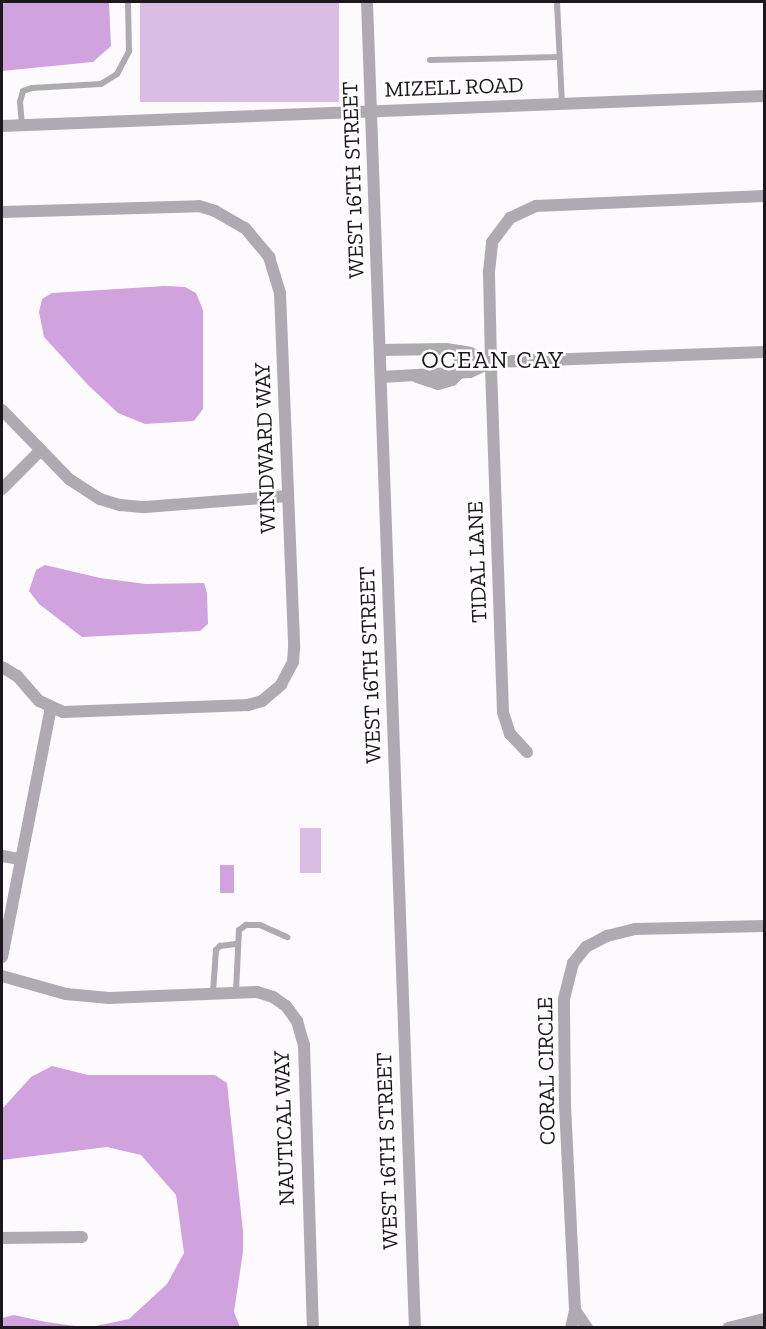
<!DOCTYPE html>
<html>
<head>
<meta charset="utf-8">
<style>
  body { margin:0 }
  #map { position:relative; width:766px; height:1329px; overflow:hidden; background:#fdfafe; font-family:"Zilla Slab",serif }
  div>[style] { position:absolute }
  .green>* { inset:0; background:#dabde5; transform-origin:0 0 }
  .water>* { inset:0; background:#d0a3df; transform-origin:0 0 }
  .lane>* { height:6px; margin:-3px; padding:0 3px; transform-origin:3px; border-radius:3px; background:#afaab1 }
  .street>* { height:12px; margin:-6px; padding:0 6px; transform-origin:6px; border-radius:6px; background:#afaab1 }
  span { translate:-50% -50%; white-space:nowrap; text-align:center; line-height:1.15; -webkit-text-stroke:5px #fff; paint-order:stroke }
  .street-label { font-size:22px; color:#1b171c }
  .neighbourhood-label { font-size:24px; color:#1b171c; letter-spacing:1.5px }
  .frame { position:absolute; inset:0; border:3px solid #1b171c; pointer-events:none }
</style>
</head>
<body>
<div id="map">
  <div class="green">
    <i style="left:140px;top:2px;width:199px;height:100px"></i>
    <i style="left:300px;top:828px;width:21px;height:45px"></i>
  </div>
  <div class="water">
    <i style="clip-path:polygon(2px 2px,109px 2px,111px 46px,93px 62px,2px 71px)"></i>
    <i style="clip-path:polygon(165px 286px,185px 287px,196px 293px,203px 310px,203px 409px,194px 421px,145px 424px,118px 413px,88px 385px,44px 337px,39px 312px,42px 299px,52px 293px)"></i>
    <i style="clip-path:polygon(45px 565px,100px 578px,146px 584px,204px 583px,207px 593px,208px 624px,200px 631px,82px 637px,39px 604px,29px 591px,36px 570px)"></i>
    <i style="left:220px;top:865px;width:14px;height:28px"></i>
    <i style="clip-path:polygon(52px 1066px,88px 1075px,215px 1075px,227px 1083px,243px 1231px,243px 1252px,234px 1312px,240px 1327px,91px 1327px,129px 1319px,167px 1284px,184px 1253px,176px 1195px,141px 1155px,107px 1147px,2px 1160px,2px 1109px,31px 1077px)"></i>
    <i style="clip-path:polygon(14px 1315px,46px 1322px,82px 1327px,2px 1327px,2px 1318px)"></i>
  </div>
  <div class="lane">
    <i style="left:557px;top:2px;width:102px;rotate:87.2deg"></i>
    <i style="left:430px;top:60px;width:129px;rotate:-1.3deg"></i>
    <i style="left:22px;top:125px;width:23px;rotate:-95deg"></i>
    <i style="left:20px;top:102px;width:11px;rotate:-75deg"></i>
    <i style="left:23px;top:91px;width:9px;rotate:-18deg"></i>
    <i style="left:32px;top:88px;width:69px;rotate:-3.3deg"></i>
    <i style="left:101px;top:84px;width:19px;rotate:-32deg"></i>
    <i style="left:117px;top:74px;width:26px;rotate:-62deg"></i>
    <i style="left:129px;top:51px;width:49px;rotate:-91.2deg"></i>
    <i style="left:236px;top:991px;width:61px;rotate:-87.2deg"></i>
    <i style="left:239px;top:930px;width:9px;rotate:-36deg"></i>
    <i style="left:246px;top:925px;width:14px"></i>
    <i style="left:260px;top:925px;width:30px;rotate:24deg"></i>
    <i style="left:213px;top:992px;width:42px;rotate:-85.9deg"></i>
    <i style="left:216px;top:950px;width:6px;rotate:-45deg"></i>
    <i style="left:220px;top:946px;width:16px;rotate:-7deg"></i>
  </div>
  <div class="street">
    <i style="left:367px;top:2px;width:1327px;rotate:87.93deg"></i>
    <i style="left:2px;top:126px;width:763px;rotate:-2.25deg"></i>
    <i style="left:2px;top:212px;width:197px;rotate:-1.7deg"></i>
    <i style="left:199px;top:206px;width:17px;rotate:17deg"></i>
    <i style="left:215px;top:211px;width:34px;rotate:30deg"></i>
    <i style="left:245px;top:228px;width:38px;rotate:50deg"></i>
    <i style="left:269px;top:257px;width:38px;rotate:73deg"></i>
    <i style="left:280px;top:293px;width:355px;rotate:87.7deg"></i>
    <i style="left:294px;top:648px;width:14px;rotate:94deg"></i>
    <i style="left:293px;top:662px;width:26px;rotate:118deg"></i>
    <i style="left:281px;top:685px;width:25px;rotate:140deg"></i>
    <i style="left:262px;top:701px;width:15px;rotate:164deg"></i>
    <i style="left:248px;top:705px;width:185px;rotate:177.8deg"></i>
    <i style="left:63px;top:712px;width:26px;rotate:-155deg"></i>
    <i style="left:39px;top:701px;width:33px;rotate:-131deg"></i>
    <i style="left:17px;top:676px;width:17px;rotate:-149deg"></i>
    <i style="left:380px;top:350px;width:66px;rotate:-0.9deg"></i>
    <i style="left:446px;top:349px;width:24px;rotate:9deg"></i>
    <i style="left:470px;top:353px;width:23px;rotate:23deg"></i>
    <i style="left:491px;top:362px;width:273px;rotate:-2.1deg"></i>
    <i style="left:381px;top:377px;width:89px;rotate:-3.2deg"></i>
    <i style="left:470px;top:372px;width:23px;rotate:-25deg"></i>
    <i style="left:417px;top:377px;width:22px;rotate:18deg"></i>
    <i style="left:438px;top:384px;width:15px;rotate:-16deg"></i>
    <i style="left:452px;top:380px;width:11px;rotate:-45deg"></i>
    <i style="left:460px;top:372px;width:21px;rotate:-90deg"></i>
    <i style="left:2px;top:410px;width:96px;rotate:45.8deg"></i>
    <i style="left:69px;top:479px;width:37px;rotate:33deg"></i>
    <i style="left:100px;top:499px;width:21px;rotate:17deg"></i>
    <i style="left:120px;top:505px;width:25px;rotate:5deg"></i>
    <i style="left:145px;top:507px;width:143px;rotate:-4.4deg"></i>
    <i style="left:2px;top:489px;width:55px;rotate:-45deg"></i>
    <i style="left:527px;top:752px;width:25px;rotate:-133deg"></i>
    <i style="left:510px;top:734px;width:23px;rotate:-108deg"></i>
    <i style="left:503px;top:712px;width:350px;rotate:-92deg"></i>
    <i style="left:491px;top:362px;width:90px;rotate:-91.3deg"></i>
    <i style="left:489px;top:272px;width:30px;rotate:-84deg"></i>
    <i style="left:492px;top:242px;width:30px;rotate:-53deg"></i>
    <i style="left:510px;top:218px;width:29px;rotate:-25deg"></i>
    <i style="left:536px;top:206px;width:228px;rotate:-2.5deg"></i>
    <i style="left:2px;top:856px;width:17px;rotate:10deg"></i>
    <i style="left:2px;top:957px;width:254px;rotate:-78.9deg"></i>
    <i style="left:2px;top:976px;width:66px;rotate:15.7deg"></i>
    <i style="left:66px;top:994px;width:43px;rotate:5.3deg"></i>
    <i style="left:109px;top:998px;width:148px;rotate:-2.3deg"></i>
    <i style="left:257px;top:992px;width:17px;rotate:17deg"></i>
    <i style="left:273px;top:997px;width:16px;rotate:35deg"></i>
    <i style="left:286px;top:1006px;width:19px;rotate:54deg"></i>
    <i style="left:297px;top:1021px;width:25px;rotate:74deg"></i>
    <i style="left:304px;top:1045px;width:283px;rotate:88.2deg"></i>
    <i style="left:2px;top:1238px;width:80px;rotate:-0.7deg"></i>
    <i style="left:575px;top:1310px;width:22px;rotate:56deg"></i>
    <i style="left:571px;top:1328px;width:18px;rotate:-77deg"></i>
    <i style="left:575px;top:1310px;width:207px;rotate:-92.8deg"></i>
    <i style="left:565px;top:1103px;width:104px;rotate:-90.6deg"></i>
    <i style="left:564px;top:999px;width:37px;rotate:-76deg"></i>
    <i style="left:573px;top:963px;width:21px;rotate:-51deg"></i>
    <i style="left:586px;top:947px;width:24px;rotate:-28deg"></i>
    <i style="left:607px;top:936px;width:29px;rotate:-14deg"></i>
    <i style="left:635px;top:929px;width:129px;rotate:-1.3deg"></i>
    <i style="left:728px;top:1328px;width:37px;rotate:-14deg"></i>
  </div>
  <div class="street-label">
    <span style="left:454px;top:87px;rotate:-2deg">MIZELL ROAD</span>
    <span style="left:353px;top:180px;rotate:-92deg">WEST 16TH STREET</span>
    <span style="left:265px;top:448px;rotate:-92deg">WINDWARD WAY</span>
    <span style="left:477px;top:562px;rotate:-92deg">TIDAL LANE</span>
    <span style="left:370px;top:665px;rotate:-92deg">WEST 16TH STREET</span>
    <span style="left:546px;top:1071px;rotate:-91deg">CORAL CIRCLE</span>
    <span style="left:284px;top:1128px;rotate:-92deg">NAUTICAL WAY</span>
    <span style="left:387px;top:1151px;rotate:-92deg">WEST 16TH STREET</span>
  </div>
  <div class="neighbourhood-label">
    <span style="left:493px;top:360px">OCEAN CAY</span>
  </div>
  <div class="frame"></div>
</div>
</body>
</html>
